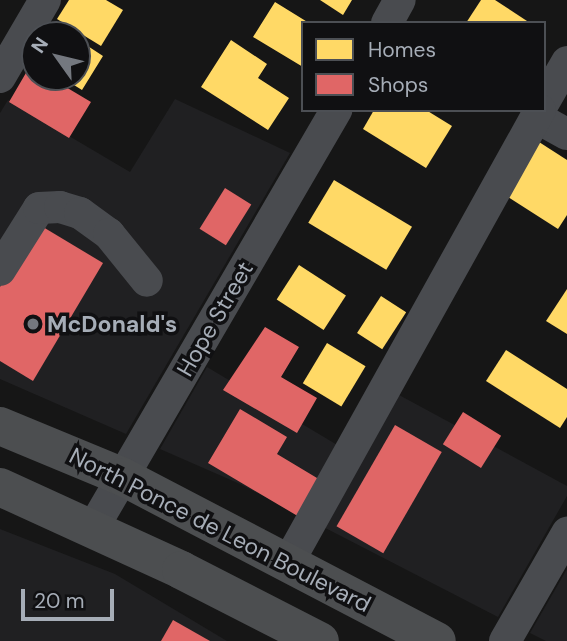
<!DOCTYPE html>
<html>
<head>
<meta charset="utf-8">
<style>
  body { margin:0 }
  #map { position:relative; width:567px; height:641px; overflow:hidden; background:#161616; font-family:"DM Sans",sans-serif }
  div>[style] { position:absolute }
  .built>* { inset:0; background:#202022 }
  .homes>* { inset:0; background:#ffd966; transform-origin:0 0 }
  .shops>* { inset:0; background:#e06666; transform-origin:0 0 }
  .minor>* { height:32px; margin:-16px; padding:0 16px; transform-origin:16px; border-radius:16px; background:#494b4f }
  .highway>* { height:38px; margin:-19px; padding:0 19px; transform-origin:19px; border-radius:19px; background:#4c4e50 }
  .dots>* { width:19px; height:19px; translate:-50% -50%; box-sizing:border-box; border:4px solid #101012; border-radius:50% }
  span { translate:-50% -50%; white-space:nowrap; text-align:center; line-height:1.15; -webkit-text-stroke:7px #101012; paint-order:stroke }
  .street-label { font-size:23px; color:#a6adb7 }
  .poi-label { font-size:23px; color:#a6adb7; font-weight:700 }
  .left { translate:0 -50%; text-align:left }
  .legend { position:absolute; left:301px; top:21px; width:245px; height:91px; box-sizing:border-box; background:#101012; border:2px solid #4c4f54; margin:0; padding:9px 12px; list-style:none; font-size:21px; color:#a6adb7 }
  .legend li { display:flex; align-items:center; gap:14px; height:35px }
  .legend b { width:35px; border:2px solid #4c4f54 }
  .north { position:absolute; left:21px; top:21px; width:70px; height:70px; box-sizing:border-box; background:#101012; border:2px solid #4c4f54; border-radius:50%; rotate:304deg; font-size:19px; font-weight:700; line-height:28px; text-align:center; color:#a6adb7 }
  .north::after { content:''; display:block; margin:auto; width:24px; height:32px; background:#74787f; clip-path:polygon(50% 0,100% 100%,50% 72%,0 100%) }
  .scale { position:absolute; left:21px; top:589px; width:93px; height:32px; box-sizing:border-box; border:4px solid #a6adb7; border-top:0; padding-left:9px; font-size:21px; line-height:24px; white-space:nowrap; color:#a6adb7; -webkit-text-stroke:5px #101012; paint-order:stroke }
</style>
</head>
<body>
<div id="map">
  <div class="built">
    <i style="clip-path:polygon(175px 99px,290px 153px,126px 434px,0 379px,0 113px,8px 100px,130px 172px)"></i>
    <i style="clip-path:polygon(207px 367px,349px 452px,388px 389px,567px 486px,567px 496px,498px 617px,240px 484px,160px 449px)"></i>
    <i style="clip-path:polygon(0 529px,115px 574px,227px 641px,0 641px)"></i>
    <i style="clip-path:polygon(567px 569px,567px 641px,546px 641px,530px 633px)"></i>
  </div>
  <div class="homes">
    <i style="clip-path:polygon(69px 0,106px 0,123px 10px,101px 46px,57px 19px)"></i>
    <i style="clip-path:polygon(320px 0,352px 0,343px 15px)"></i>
    <i style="clip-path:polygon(481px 0,495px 0,527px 21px,466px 23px)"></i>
    <i style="clip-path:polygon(275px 2px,309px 23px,303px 23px,303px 67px,253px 37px)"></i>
    <i style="clip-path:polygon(77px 39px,103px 56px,82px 90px,61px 77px,77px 77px)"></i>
    <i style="clip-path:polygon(231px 40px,267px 64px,258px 78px,289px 98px,268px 130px,201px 87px)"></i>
    <i style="clip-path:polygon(374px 110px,426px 110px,452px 126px,426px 168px,363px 129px)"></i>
    <i style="clip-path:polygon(539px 142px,567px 160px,567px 215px,558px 229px,505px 195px)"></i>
    <i style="left:334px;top:180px;width:91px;height:50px;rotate:31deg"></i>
    <i style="left:299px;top:265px;width:56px;height:41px;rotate:33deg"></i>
    <i style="clip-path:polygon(567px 289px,567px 334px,546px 321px)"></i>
    <i style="left:381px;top:296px;width:30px;height:44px;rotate:33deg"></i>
    <i style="left:327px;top:343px;width:45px;height:47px;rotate:31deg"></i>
    <i style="clip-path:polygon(506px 350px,567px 389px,567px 417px,560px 428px,486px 381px)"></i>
  </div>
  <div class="shops">
    <i style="clip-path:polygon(30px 66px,35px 77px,49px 77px,91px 102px,69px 138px,9px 102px)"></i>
    <i style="left:225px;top:188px;width:31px;height:48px;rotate:32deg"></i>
    <i style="clip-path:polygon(38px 224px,103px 263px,33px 381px,0 361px,0 287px)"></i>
    <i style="clip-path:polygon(265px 327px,299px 347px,281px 377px,317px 398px,297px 433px,223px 390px)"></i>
    <i style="clip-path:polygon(240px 409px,287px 437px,277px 454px,322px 481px,301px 518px,208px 463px)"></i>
    <i style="left:463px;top:412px;width:45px;height:38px;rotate:32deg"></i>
    <i style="left:395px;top:425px;width:54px;height:117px;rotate:30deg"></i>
    <i style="clip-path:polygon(173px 620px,210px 641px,161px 641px)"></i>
  </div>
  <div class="minor">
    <i style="left:387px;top:23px;width:26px;rotate:-61deg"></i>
    <i style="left:0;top:77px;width:89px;rotate:-59.7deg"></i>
    <i style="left:544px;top:102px;width:46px;rotate:-60.1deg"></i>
    <i style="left:536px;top:117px;width:35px;rotate:29deg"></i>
    <i style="left:0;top:270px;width:73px;rotate:-57.8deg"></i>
    <i style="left:39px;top:208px;width:21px;rotate:-3deg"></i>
    <i style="left:60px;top:207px;width:21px;rotate:17deg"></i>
    <i style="left:80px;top:213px;width:36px;rotate:36deg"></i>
    <i style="left:109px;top:234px;width:60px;rotate:51deg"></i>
    <i style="left:93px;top:528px;width:484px;rotate:-59.8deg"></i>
    <i style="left:289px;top:561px;width:516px;rotate:-60.9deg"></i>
    <i style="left:505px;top:641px;width:125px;rotate:-60.1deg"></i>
  </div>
  <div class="highway">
    <i style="left:0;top:426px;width:133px;rotate:22.5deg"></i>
    <i style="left:123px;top:477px;width:354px;rotate:27.6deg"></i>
    <i style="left:0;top:487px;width:199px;rotate:24.6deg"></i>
    <i style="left:181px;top:570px;width:156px;rotate:27.1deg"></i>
  </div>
  <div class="dots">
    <i style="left:33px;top:324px;background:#74787f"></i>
  </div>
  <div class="street-label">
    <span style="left:215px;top:319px;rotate:-60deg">Hope Street</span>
    <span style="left:220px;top:530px;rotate:27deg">North Ponce de Leon Boulevard</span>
  </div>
  <div class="poi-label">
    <span class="left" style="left:47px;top:324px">McDonald's</span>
  </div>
  <ul class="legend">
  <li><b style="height:19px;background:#ffd966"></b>Homes</li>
  <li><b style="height:19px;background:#e06666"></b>Shops</li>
  </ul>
  <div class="north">N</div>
  <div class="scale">20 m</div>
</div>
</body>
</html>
